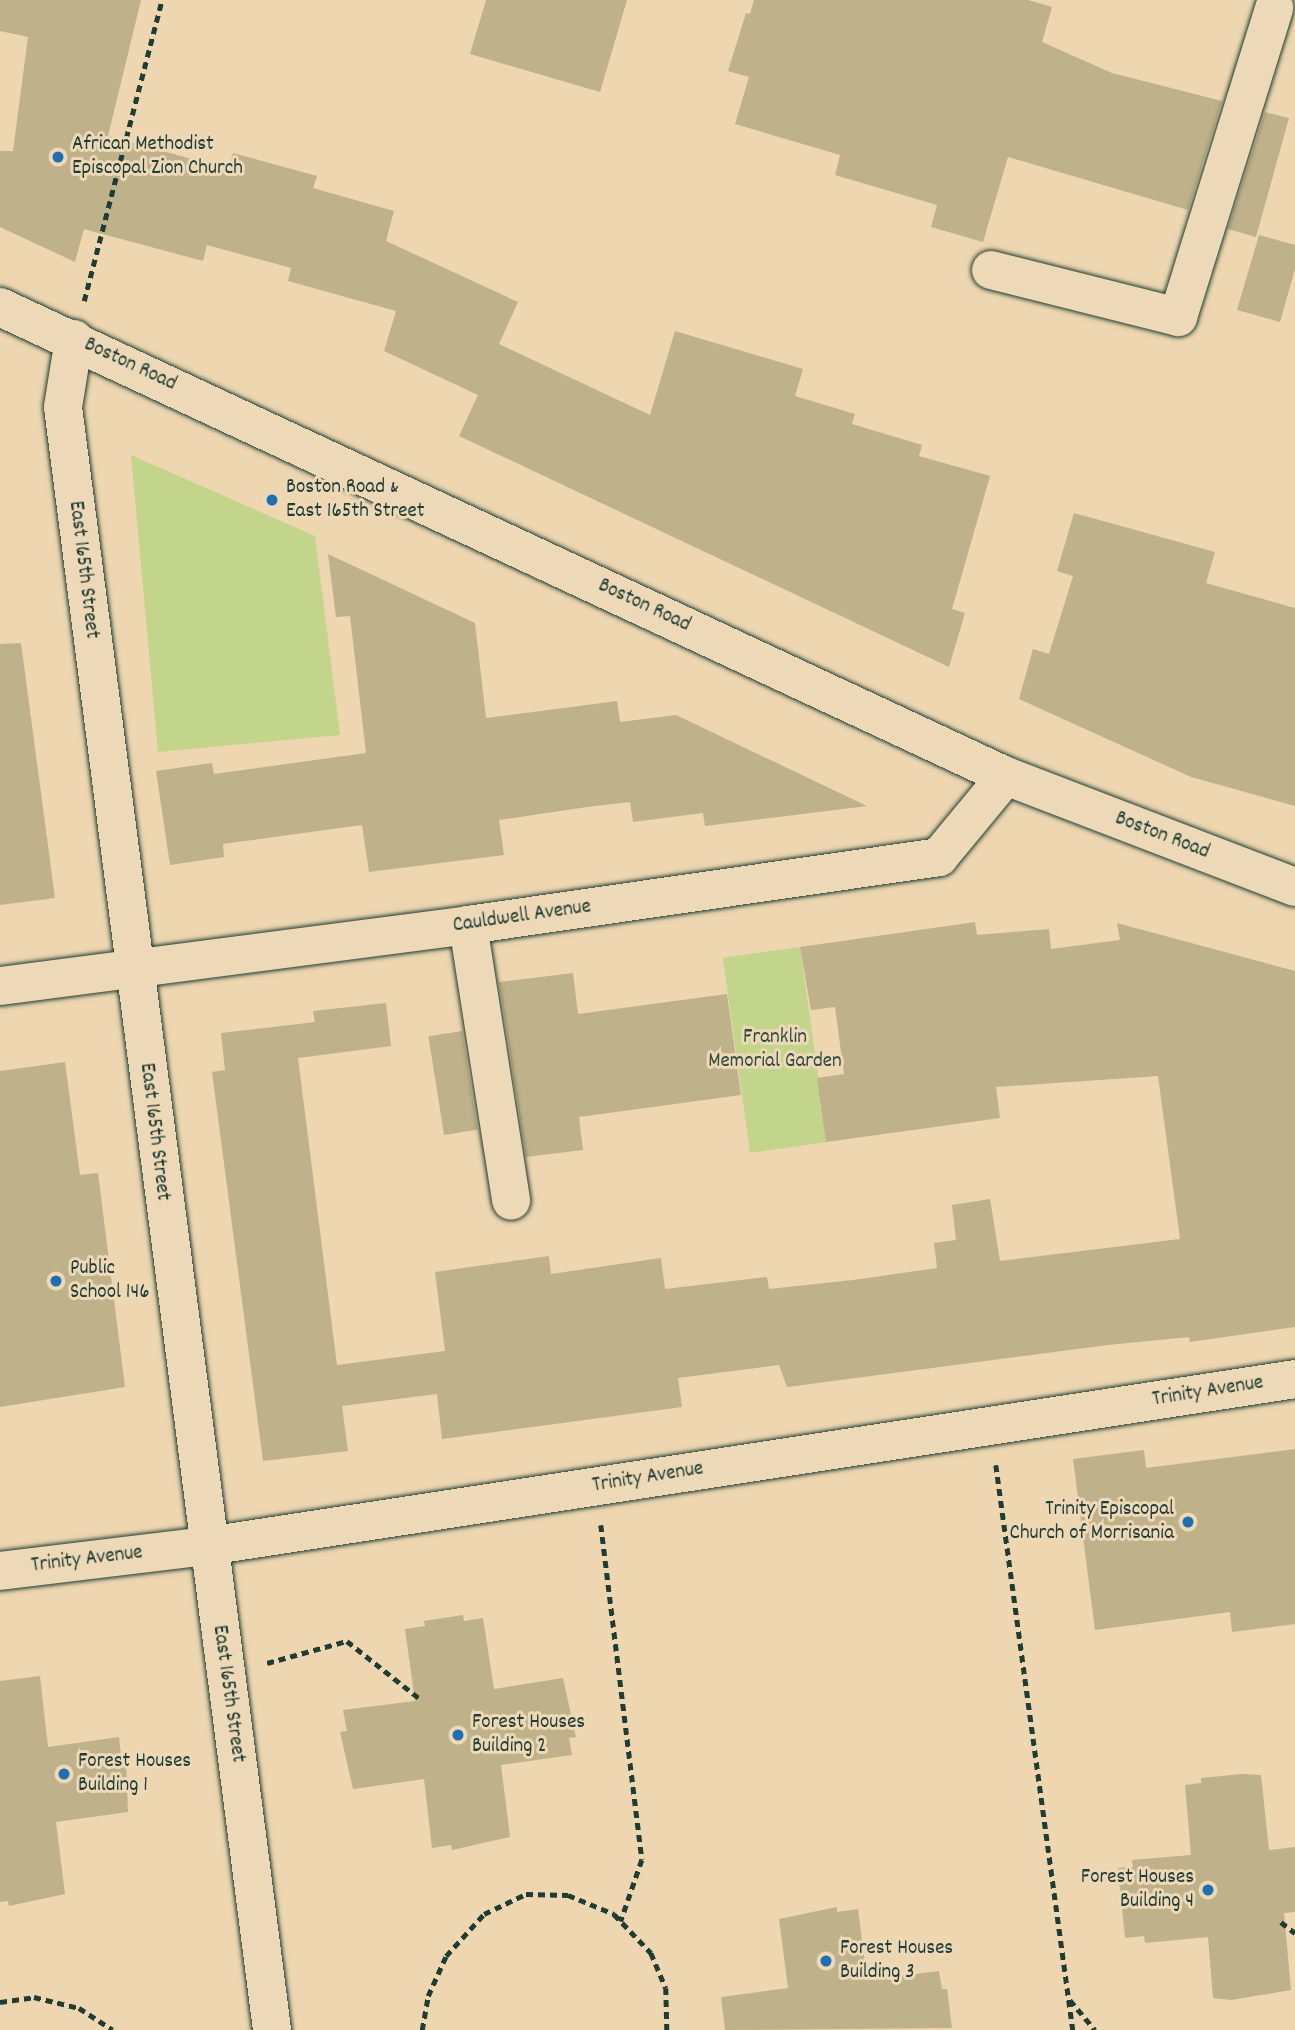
<!DOCTYPE html>
<html>
<head>
<meta charset="utf-8">
<style>
  body { margin:0 }
  #map { position:relative; width:1295px; height:2030px; overflow:hidden; background:#edd6b0; font-family:Dekko,sans-serif }
  div>[style] { position:absolute }
  .green>* { inset:0; background:#c2d58a; transform-origin:0 0 }
  .building>* { inset:0; background:#bfb189; transform-origin:0 0 }
  .path>* { height:4.5px; margin-top:-2.25px; transform-origin:0; background:repeating-linear-gradient(90deg,#1f3d34 0 7px,transparent 0 12px) }
  .roads { filter:drop-shadow(0 0 2px #1f3d34) drop-shadow(0 0 2px #1f3d34) }
  .minor>* { height:38px; margin:-19px; padding:0 19px; transform-origin:19px; border-radius:19px; background:#edd8b7 }
  .major>* { height:38px; margin:-19px; padding:0 19px; transform-origin:19px; border-radius:19px; background:#edd8b7 }
  .dots>* { width:19px; height:19px; translate:-50% -50%; box-sizing:border-box; border:4px solid #edd8b7; border-radius:50% }
  span { translate:-50% -50%; white-space:nowrap; text-align:center; line-height:1.15; -webkit-text-stroke:6px #edd8b7; paint-order:stroke }
  .poi-label { font-size:21px; color:#1f3d34 }
  .left { translate:0 -50%; text-align:left }
  .right { translate:-100% -50%; text-align:right }
  .street-label { font-size:21px; color:#1f3d34 }
  .park-label { font-size:21px; color:#2f4c3d }
</style>
</head>
<body>
<div id="map">
  <div class="green">
    <i style="clip-path:polygon(131px 455px,315px 536px,340px 735px,158px 752px)"></i>
    <i style="left:800px;top:947px;width:197px;height:78px;rotate:82deg"></i>
  </div>
  <div class="building">
    <i style="clip-path:polygon(0 0,141px 0,108px 136px,228px 169px,233px 153px,317px 176px,313px 188px,394px 211px,386px 241px,518px 302px,499px 344px,650px 415px,675px 331px,803px 369px,795px 396px,855px 414px,852px 424px,922px 445px,919px 456px,990px 476px,952px 609px,965px 613px,949px 667px,459px 436px,478px 395px,384px 351px,396px 311px,288px 281px,291px 268px,207px 245px,203px 261px,84px 229px,75px 262px,0 227px,0 151px,13px 151px,28px 37px,0 31px)"></i>
    <i style="clip-path:polygon(486px 0,627px 0,600px 92px,470px 54px)"></i>
    <i style="clip-path:polygon(754px 0,1028px 0,1052px 7px,1042px 42px,1112px 73px,1222px 101px,1188px 210px,1008px 157px,983px 242px,931px 227px,937px 205px,835px 175px,840px 155px,735px 124px,749px 77px,728px 71px,746px 13px,750px 14px)"></i>
    <i style="clip-path:polygon(1265px 112px,1289px 118px,1256px 237px,1228px 229px)"></i>
    <i style="clip-path:polygon(1259px 235px,1295px 245px,1295px 269px,1280px 322px,1237px 310px)"></i>
    <i style="clip-path:polygon(1074px 513px,1215px 552px,1206px 583px,1295px 608px,1295px 806px,1191px 777px,1019px 699px,1033px 649px,1049px 654px,1073px 576px,1057px 571px)"></i>
    <i style="clip-path:polygon(328px 554px,475px 623px,486px 718px,617px 701px,620px 722px,676px 715px,867px 806px,705px 826px,703px 813px,633px 822px,630px 802px,587px 807px,499px 820px,504px 855px,369px 872px,362px 825px,223px 844px,224px 857px,170px 865px,156px 771px,212px 763px,214px 774px,366px 753px,350px 616px,336px 617px)"></i>
    <i style="clip-path:polygon(21px 643px,55px 898px,0 905px,0 644px)"></i>
    <i style="clip-path:polygon(975px 922px,977px 935px,1049px 929px,1051px 949px,1120px 940px,1117px 923px,1295px 971px,1295px 1327px,1190px 1342px,1189px 1337px,1108px 1345px,787px 1387px,779px 1365px,678px 1378px,682px 1407px,442px 1439px,437px 1394px,342px 1406px,348px 1451px,263px 1461px,212px 1072px,225px 1070px,221px 1033px,315px 1022px,313px 1011px,386px 1003px,391px 1046px,298px 1058px,337px 1365px,445px 1351px,435px 1272px,549px 1256px,551px 1274px,661px 1258px,665px 1289px,767px 1277px,769px 1289px,853px 1280px,937px 1268px,934px 1243px,956px 1240px,952px 1205px,990px 1199px,1000px 1261px,1180px 1239px,1158px 1076px,996px 1087px,1000px 1118px,826px 1142px,817px 1078px,844px 1074px,835px 1007px,811px 1010px,800px 947px)"></i>
    <i style="clip-path:polygon(573px 973px,578px 1014px,727px 994px,741px 1095px,579px 1117px,583px 1150px,526px 1157px,499px 982px)"></i>
    <i style="left:462px;top:1031px;width:100px;height:34px;rotate:81deg"></i>
    <i style="clip-path:polygon(65px 1062px,80px 1175px,98px 1173px,125px 1387px,0 1407px,0 1071px)"></i>
    <i style="clip-path:polygon(1295px 1449px,1295px 1624px,1232px 1632px,1230px 1612px,1095px 1630px,1073px 1459px,1144px 1450px,1146px 1468px)"></i>
    <i style="clip-path:polygon(463px 1615px,464px 1621px,483px 1618px,494px 1689px,563px 1678px,576px 1737px,569px 1738px,572px 1755px,501px 1765px,510px 1837px,452px 1850px,451px 1845px,432px 1848px,424px 1779px,353px 1789px,340px 1732px,347px 1731px,343px 1710px,415px 1701px,405px 1629px,425px 1626px,424px 1621px)"></i>
    <i style="clip-path:polygon(40px 1676px,48px 1747px,119px 1737px,121px 1756px,126px 1755px,128px 1812px,56px 1822px,65px 1894px,9px 1906px,8px 1901px,0 1902px,0 1681px)"></i>
    <i style="clip-path:polygon(1242px 1774px,1261px 1775px,1269px 1850px,1295px 1847px,1295px 1912px,1284px 1913px,1291px 1990px,1231px 2000px,1213px 1998px,1208px 1937px,1145px 1943px,1144px 1936px,1125px 1938px,1118px 1868px,1133px 1867px,1132px 1860px,1191px 1855px,1185px 1785px,1201px 1783px,1201px 1778px)"></i>
    <i style="clip-path:polygon(837px 1907px,837px 1912px,858px 1909px,867px 1980px,939px 1971px,942px 1989px,947px 1989px,952px 2028px,725px 2030px,721px 1997px,788px 1988px,779px 1919px)"></i>
  </div>
  <div class="path">
    <i style="left:84px;top:301px;width:311px;rotate:-75.5deg"></i>
    <i style="left:996px;top:1465px;width:570px;rotate:82.24deg"></i>
    <i style="left:601px;top:1525px;width:337px;rotate:83deg"></i>
    <i style="left:642px;top:1860px;width:65px;rotate:109deg"></i>
    <i style="left:267px;top:1663px;width:83px;rotate:-15.4deg"></i>
    <i style="left:347px;top:1641px;width:92px;rotate:38.4deg"></i>
    <i style="left:1281px;top:1922px;width:18px;rotate:38deg"></i>
    <i style="left:1070px;top:2000px;width:39px;rotate:50deg"></i>
    <i style="left:0;top:2002px;width:34px;rotate:-8deg"></i>
    <i style="left:34px;top:1997px;width:46px;rotate:13.7deg"></i>
    <i style="left:79px;top:2008px;width:40px;rotate:32.9deg"></i>
    <i style="left:422px;top:2030px;width:35px;rotate:-80deg"></i>
    <i style="left:428px;top:1996px;width:44px;rotate:-65.8deg"></i>
    <i style="left:446px;top:1956px;width:57px;rotate:-47.9deg"></i>
    <i style="left:484px;top:1914px;width:47px;rotate:-25.5deg"></i>
    <i style="left:526px;top:1894px;width:42px;rotate:1.4deg"></i>
    <i style="left:568px;top:1895px;width:50px;rotate:22.4deg"></i>
    <i style="left:614px;top:1914px;width:54px;rotate:46.5deg"></i>
    <i style="left:651px;top:1953px;width:38px;rotate:67deg"></i>
    <i style="left:666px;top:1988px;width:42px;rotate:88.6deg"></i>
  </div>
  <div class="roads">
    <div class="minor">
      <i style="left:991px;top:270px;width:193px;rotate:14.1deg"></i>
      <i style="left:1178px;top:317px;width:324px;rotate:-72.7deg"></i>
      <i style="left:74px;top:339px;width:69px;rotate:99.2deg"></i>
      <i style="left:63px;top:407px;width:1636px;rotate:82.66deg"></i>
      <i style="left:468px;top:925px;width:279px;rotate:81.1deg"></i>
      <i style="left:0;top:986px;width:472px;rotate:-7.4deg"></i>
      <i style="left:468px;top:925px;width:476px;rotate:-8.2deg"></i>
      <i style="left:939px;top:857px;width:105px;rotate:-50.4deg"></i>
      <i style="left:0;top:1571px;width:209px;rotate:-6.9deg"></i>
      <i style="left:208px;top:1546px;width:1100px;rotate:-8.73deg"></i>
    </div>
    <div class="major">
      <i style="left:0;top:307px;width:1110px;rotate:25deg"></i>
      <i style="left:1006px;top:776px;width:310px;rotate:21deg"></i>
    </div>
  </div>
  <div class="dots">
    <i style="left:58px;top:157px;background:#1f6fb2"></i>
    <i style="left:272px;top:500px;background:#1f6fb2"></i>
    <i style="left:56px;top:1281px;background:#1f6fb2"></i>
    <i style="left:1188px;top:1522px;background:#1f6fb2"></i>
    <i style="left:458px;top:1735px;background:#1f6fb2"></i>
    <i style="left:64px;top:1774px;background:#1f6fb2"></i>
    <i style="left:1208px;top:1890px;background:#1f6fb2"></i>
    <i style="left:826px;top:1961px;background:#1f6fb2"></i>
  </div>
  <div class="poi-label">
    <span class="left" style="left:72px;top:157px">African Methodist<br>Episcopal Zion Church</span>
    <span class="left" style="left:286px;top:500px">Boston Road &amp;<br>East 165th Street</span>
    <span class="left" style="left:70px;top:1281px">Public<br>School 146</span>
    <span class="right" style="left:1174px;top:1522px">Trinity Episcopal<br>Church of Morrisania</span>
    <span class="left" style="left:472px;top:1735px">Forest Houses<br>Building 2</span>
    <span class="left" style="left:78px;top:1774px">Forest Houses<br>Building 1</span>
    <span class="right" style="left:1194px;top:1890px">Forest Houses<br>Building 4</span>
    <span class="left" style="left:840px;top:1961px">Forest Houses<br>Building 3</span>
  </div>
  <div class="street-label">
    <span style="left:130px;top:365px;rotate:25deg">Boston Road</span>
    <span style="left:83px;top:570px;rotate:83deg">East 165th Street</span>
    <span style="left:644px;top:606px;rotate:25deg">Boston Road</span>
    <span style="left:1162px;top:836px;rotate:21deg">Boston Road</span>
    <span style="left:522px;top:917px;rotate:-8deg">Cauldwell Avenue</span>
    <span style="left:154px;top:1132px;rotate:83deg">East 165th Street</span>
    <span style="left:1208px;top:1392px;rotate:-9deg">Trinity Avenue</span>
    <span style="left:648px;top:1478px;rotate:-9deg">Trinity Avenue</span>
    <span style="left:87px;top:1560px;rotate:-7deg">Trinity Avenue</span>
    <span style="left:228px;top:1694px;rotate:82deg">East 165th Street</span>
  </div>
  <div class="park-label">
    <span style="left:775px;top:1050px">Franklin<br>Memorial Garden</span>
  </div>
</div>
</body>
</html>
